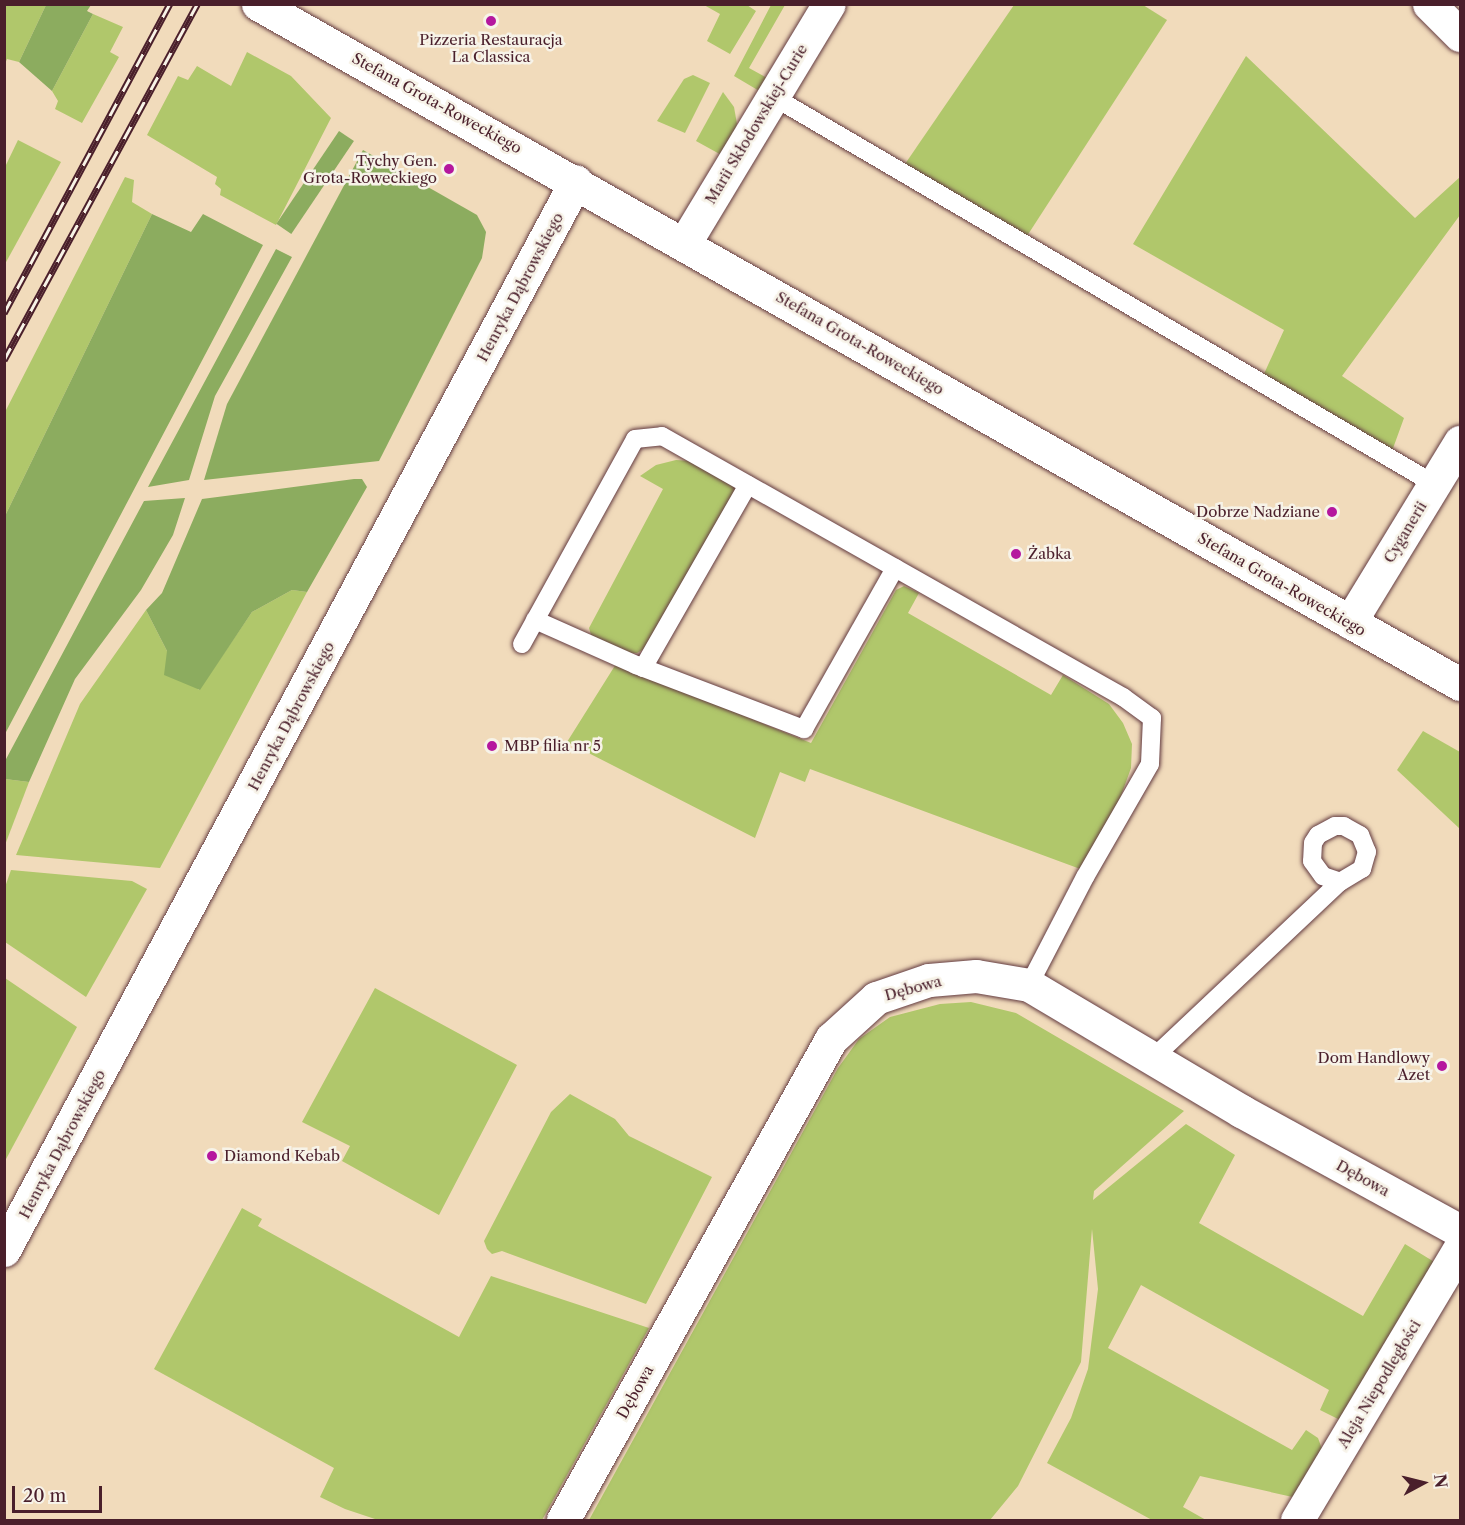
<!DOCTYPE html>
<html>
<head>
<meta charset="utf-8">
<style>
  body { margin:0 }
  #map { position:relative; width:1465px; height:1525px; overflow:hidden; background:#f1dbbb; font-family:"Libre Caslon Text",serif }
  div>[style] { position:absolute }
  .green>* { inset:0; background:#b0c76b }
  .forest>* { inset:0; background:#8cac5f; transform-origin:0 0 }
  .roads { filter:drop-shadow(0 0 2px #633b41) drop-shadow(0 0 2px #633b41) }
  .lane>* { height:18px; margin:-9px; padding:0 9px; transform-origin:9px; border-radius:9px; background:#fff }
  .street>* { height:33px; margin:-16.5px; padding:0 16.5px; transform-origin:16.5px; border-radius:16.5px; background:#fff }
  .secondary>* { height:33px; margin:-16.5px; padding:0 16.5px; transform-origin:16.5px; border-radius:16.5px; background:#fff }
  .rail>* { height:7px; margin-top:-3.5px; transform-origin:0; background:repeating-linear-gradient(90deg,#f7f3e8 0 14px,#4a1f2b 0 28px); box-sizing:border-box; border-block:2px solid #4a1f2b }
  .dots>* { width:16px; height:16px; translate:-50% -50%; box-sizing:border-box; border:3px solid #f7f3e8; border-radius:50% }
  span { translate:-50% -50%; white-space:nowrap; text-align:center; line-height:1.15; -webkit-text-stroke:5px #f7f3e8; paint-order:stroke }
  .poi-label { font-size:15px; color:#4a1f2b }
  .right { translate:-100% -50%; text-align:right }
  .left { translate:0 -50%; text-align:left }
  .street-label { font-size:15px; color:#4a1f2b }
  .frame { position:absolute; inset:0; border:6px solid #4a1f2b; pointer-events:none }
  .north { position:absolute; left:1393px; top:1453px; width:60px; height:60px; -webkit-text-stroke:4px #f7f3e8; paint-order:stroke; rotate:83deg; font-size:16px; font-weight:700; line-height:24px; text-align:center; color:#4a1f2b }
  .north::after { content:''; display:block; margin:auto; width:21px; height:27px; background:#4a1f2b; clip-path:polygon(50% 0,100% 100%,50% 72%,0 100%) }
  .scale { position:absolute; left:12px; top:1486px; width:90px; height:27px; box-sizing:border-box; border:3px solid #4a1f2b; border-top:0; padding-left:8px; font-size:18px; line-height:21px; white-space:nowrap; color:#4a1f2b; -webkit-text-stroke:4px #f7f3e8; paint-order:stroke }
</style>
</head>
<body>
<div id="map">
  <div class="green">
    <i style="clip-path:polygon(5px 5px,46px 5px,19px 62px,7px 59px,5px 64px)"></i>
    <i style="clip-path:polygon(704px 5px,747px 5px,756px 11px,730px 54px,707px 41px,720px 14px)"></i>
    <i style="clip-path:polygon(771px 5px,785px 5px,749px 68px,769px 79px,761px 92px,734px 76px)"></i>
    <i style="clip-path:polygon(1014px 5px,1143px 5px,1167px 20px,1027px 236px,905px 164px)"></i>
    <i style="clip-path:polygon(93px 14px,123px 27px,110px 52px,119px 57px,82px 123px,55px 109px,58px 101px,52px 91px)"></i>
    <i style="clip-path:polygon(247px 52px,291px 76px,331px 118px,276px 225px,220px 195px,221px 189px,215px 184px,217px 177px,147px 135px,178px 76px,188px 80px,197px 66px,231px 86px)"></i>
    <i style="clip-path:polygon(1246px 56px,1415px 218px,1460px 177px,1460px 215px,1342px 376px,1404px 418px,1392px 451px,1263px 376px,1284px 330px,1133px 244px)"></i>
    <i style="clip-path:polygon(693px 75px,710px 83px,685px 133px,657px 121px,684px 79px)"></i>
    <i style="clip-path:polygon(723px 92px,734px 107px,737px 124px,725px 157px,696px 141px)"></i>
    <i style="clip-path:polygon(18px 140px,61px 162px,5px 264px,5px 167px)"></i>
    <i style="clip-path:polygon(125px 177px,134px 180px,132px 202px,152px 214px,5px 516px,5px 412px)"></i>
    <i style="clip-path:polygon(676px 460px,690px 461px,739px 486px,646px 648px,637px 653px,627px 653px,592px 638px,589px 628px,663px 489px,640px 476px,656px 465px)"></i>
    <i style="clip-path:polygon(904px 586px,919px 593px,908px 613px,1051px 695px,1063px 675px,1109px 704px,1123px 723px,1132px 744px,1131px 768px,1118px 804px,1083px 870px,810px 769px,805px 782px,780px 772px,755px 838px,567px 742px,616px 664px,811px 743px,896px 590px)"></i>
    <i style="clip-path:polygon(292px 590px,307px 592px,160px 868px,16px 855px,80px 704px,146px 610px,167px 651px,199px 690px,252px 612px)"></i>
    <i style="clip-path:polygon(1423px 731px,1460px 752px,1460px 829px,1397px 770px)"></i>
    <i style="clip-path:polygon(5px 779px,29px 782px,5px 845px)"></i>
    <i style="clip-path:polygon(11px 870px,132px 881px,147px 889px,86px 997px,5px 942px,5px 887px)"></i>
    <i style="clip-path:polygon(5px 978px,77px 1027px,5px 1161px)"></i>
    <i style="clip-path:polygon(375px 988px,517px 1065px,439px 1215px,342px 1161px,350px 1146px,302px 1122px)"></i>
    <i style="clip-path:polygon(971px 1002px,1016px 1013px,1184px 1111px,1094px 1191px,1093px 1200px,1186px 1124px,1235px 1155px,1199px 1223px,1363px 1316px,1405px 1244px,1436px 1263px,1340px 1420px,1320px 1410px,1329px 1390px,1141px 1285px,1108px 1348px,1292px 1450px,1306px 1430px,1318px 1438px,1322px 1449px,1297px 1498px,1200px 1476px,1183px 1507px,1206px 1520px,1152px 1520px,1047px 1463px,1071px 1418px,1088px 1369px,1098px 1289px,1092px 1229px,1081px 1362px,1018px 1486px,990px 1520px,589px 1520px,838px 1068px,859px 1039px,890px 1017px,940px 1004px)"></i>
    <i style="clip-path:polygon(570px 1094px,615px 1119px,629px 1136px,712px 1177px,646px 1304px,502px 1251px,492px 1254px,487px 1249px,484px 1241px,551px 1112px)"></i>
    <i style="clip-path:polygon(242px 1208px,262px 1219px,258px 1226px,459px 1337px,491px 1276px,649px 1328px,542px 1520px,378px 1520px,345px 1509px,320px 1497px,334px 1468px,154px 1369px)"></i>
  </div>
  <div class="forest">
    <i style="clip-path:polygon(46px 5px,91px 5px,87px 11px,93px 14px,52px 91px,19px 62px)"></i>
    <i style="left:339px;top:131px;width:18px;height:112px;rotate:34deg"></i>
    <i style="clip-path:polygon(363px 150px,477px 215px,486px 232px,482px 258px,379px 461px,204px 480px,227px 404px)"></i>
    <i style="clip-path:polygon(152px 214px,191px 232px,203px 214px,263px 245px,5px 734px,5px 516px)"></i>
    <i style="clip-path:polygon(276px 249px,292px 257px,215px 396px,189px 480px,148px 487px)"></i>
    <i style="clip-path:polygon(354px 479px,362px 479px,367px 487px,307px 592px,292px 590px,252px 612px,200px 690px,164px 675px,167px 651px,146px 610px,162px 593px,202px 499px)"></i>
    <i style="clip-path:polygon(185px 498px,173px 535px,141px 590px,75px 679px,29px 782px,5px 779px,5px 761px,144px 501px)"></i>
  </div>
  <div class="roads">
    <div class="lane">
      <i style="left:772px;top:96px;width:767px;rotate:30.37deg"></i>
      <i style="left:535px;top:620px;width:111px;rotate:24deg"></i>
      <i style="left:636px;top:665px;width:180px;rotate:20.9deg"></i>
      <i style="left:804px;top:729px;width:185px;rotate:-60.5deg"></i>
      <i style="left:522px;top:644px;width:234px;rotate:-61.1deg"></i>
      <i style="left:635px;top:439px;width:27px;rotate:-6deg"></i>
      <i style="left:662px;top:436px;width:530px;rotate:29.52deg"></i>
      <i style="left:1123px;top:697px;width:36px;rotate:36deg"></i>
      <i style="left:1152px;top:718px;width:46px;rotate:92.5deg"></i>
      <i style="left:1150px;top:764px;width:130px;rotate:119.9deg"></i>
      <i style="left:1085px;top:877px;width:122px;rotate:117.4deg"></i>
      <i style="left:643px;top:668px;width:211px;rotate:-60.2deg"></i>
      <i style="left:1153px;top:1058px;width:257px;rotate:-43.3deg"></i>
      <i style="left:1340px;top:882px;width:26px;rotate:-31deg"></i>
      <i style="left:1362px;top:869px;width:18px;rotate:-74deg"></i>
      <i style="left:1367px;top:852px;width:18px;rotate:-112deg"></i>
      <i style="left:1360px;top:835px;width:18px;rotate:-151deg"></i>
      <i style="left:1344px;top:826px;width:9px;rotate:180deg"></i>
      <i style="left:1335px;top:826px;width:19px;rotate:152deg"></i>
      <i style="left:1318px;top:835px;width:9px;rotate:122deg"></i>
      <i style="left:1313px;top:843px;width:18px;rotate:93deg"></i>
      <i style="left:1312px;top:861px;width:19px;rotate:54deg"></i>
      <i style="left:1323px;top:876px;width:18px;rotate:19deg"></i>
    </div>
    <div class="street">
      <i style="left:1429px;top:4px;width:44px;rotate:45deg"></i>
      <i style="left:684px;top:244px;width:280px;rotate:-58.9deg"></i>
      <i style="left:1350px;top:622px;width:211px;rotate:-58.6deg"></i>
      <i style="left:4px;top:1250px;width:1212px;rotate:-61.85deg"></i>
      <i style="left:563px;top:1520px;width:551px;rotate:-60.87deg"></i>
      <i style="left:831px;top:1039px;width:61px;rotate:-42.3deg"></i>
      <i style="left:876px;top:998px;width:56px;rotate:-18.8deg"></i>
      <i style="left:929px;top:980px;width:47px;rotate:-4.9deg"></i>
      <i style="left:976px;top:976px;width:54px;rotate:9.6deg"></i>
      <i style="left:1029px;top:985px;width:247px;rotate:30.7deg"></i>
      <i style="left:1241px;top:1111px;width:250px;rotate:28.7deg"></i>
      <i style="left:1297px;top:1520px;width:317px;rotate:-59.1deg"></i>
    </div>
    <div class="secondary">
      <i style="left:258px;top:4px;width:1381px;rotate:29.5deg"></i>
    </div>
  </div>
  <div class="rail">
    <i style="left:4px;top:313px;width:351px;rotate:-61.8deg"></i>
    <i style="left:4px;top:360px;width:405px;rotate:-61.5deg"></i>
  </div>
  <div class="dots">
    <i style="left:491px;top:21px;background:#b5179e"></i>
    <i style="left:449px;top:169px;background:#b5179e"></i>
    <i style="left:1332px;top:512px;background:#b5179e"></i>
    <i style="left:1016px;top:554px;background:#b5179e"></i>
    <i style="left:492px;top:746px;background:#b5179e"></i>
    <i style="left:1442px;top:1066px;background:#b5179e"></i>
    <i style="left:212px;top:1156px;background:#b5179e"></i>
  </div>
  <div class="poi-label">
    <span style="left:491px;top:48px">Pizzeria Restauracja<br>La Classica</span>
    <span class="right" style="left:437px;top:169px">Tychy Gen.<br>Grota-Roweckiego</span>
    <span class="right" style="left:1320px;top:512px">Dobrze Nadziane</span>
    <span class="left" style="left:1028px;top:554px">Żabka</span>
    <span class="left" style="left:504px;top:746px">MBP filia nr 5</span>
    <span class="right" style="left:1430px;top:1066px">Dom Handlowy<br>Azet</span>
    <span class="left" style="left:224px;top:1156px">Diamond Kebab</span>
  </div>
  <div class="street-label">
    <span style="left:437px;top:103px;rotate:29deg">Stefana Grota-Roweckiego</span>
    <span style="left:756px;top:124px;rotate:-59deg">Marii Skłodowskiej-Curie</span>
    <span style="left:520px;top:287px;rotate:-62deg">Henryka Dąbrowskiego</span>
    <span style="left:860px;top:343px;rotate:30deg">Stefana Grota-Roweckiego</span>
    <span style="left:1405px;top:532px;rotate:-59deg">Cyganerii</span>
    <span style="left:1282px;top:584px;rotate:30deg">Stefana Grota-Roweckiego</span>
    <span style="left:291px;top:716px;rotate:-62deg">Henryka Dąbrowskiego</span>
    <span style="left:913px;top:988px;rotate:-15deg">Dębowa</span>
    <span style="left:62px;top:1144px;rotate:-62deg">Henryka Dąbrowskiego</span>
    <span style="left:1363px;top:1178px;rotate:29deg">Dębowa</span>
    <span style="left:1379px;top:1384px;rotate:-59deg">Aleja Niepodległości</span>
    <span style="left:635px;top:1392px;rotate:-61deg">Dębowa</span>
  </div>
  <div class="frame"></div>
  <div class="north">N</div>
  <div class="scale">20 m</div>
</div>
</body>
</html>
